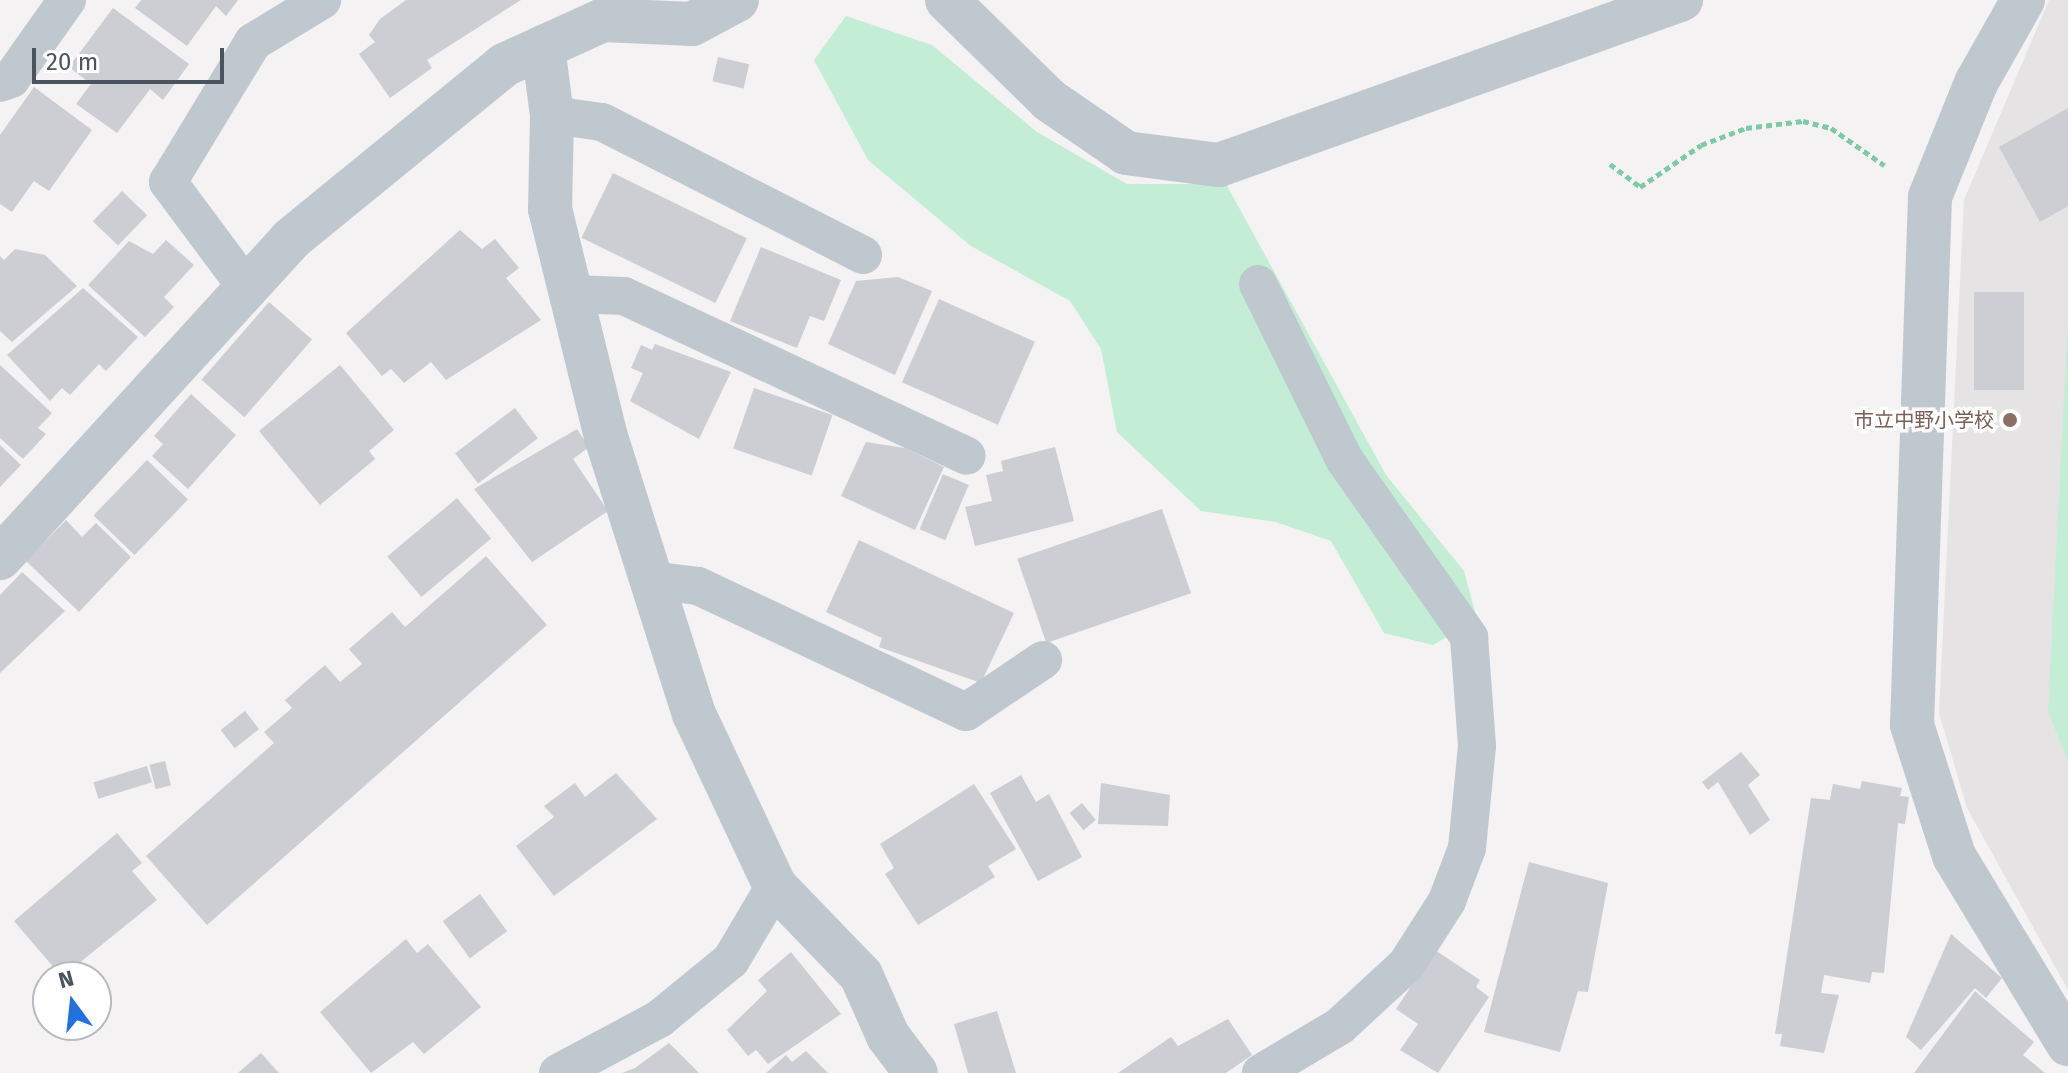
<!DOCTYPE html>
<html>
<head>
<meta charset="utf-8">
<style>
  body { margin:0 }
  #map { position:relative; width:2068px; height:1073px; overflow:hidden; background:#f4f2f2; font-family:"Fira Sans","Noto Sans JP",sans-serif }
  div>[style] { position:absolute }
  .education>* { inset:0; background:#e5e3e3 }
  .green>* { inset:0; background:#c3eed5 }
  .building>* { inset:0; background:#ccced4; transform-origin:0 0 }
  .path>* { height:5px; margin-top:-2.5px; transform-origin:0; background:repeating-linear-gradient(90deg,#7dcba6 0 6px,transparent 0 10px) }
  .lane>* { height:38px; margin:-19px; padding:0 19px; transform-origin:19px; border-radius:19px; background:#c0c8cf }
  .street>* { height:44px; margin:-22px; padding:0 22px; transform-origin:22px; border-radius:22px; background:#c0c8cf }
  .dots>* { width:22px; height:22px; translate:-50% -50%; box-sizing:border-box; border:4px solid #fff; border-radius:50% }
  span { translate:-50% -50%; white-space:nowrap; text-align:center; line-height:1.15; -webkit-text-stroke:7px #fff; paint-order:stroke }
  .education-label { font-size:20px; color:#785e54 }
  .right { translate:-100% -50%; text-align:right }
  .north { position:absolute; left:32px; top:961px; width:80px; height:80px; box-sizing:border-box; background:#fff; border:2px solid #b7bbbf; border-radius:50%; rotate:345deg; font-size:22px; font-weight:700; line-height:32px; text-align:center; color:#4a545e }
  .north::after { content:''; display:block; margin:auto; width:28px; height:36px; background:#2371dc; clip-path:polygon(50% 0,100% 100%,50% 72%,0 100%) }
  .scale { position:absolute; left:32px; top:48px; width:192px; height:36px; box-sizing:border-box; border:4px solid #4a545e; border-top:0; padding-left:10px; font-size:24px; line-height:28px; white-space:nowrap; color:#4a545e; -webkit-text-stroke:6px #fff; paint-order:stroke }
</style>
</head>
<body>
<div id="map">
  <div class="education">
    <i style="clip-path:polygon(2049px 0,2068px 0,2068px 990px,1967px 808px,1939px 713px,1964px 200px)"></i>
  </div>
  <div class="green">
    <i style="clip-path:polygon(846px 16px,932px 45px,1037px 132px,1127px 184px,1226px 184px,1386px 475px,1464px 571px,1477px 619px,1433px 645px,1384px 633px,1331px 541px,1276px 522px,1201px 511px,1117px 432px,1101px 349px,1070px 301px,971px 246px,868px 160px,814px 60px)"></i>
    <i style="clip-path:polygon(2068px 321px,2068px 762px,2048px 711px)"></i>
  </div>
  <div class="building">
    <i style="clip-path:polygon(141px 0,238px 0,226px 16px,216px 6px,187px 46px,135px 8px)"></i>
    <i style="clip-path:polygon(406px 0,521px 0,427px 60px,432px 68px,390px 98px,359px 54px,375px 42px,369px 35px,380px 19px)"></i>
    <i style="clip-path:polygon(113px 8px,189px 64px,163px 100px,150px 89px,117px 133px,76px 104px,91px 84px,69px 67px)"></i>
    <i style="left:718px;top:57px;width:32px;height:25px;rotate:13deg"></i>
    <i style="clip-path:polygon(34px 87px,92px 130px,49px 191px,34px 181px,12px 212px,0 204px,0 135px)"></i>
    <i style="clip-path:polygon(2068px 108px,2068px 206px,2040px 222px,1999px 147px)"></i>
    <i style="left:613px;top:173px;width:149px;height:72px;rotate:26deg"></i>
    <i style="left:122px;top:191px;width:35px;height:42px;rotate:44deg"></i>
    <i style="clip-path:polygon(460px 230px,482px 249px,495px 239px,519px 268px,506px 278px,541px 320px,446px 380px,431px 362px,404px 383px,391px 369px,382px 376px,346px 333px)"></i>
    <i style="clip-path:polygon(166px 240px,194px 265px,164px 297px,174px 307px,145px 337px,88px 285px,129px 241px,153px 254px)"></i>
    <i style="clip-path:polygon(761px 247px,841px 280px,824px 321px,810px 316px,797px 348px,730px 321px)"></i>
    <i style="clip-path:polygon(15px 249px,45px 255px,77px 286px,12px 342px,0 331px,0 256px,4px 260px)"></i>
    <i style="clip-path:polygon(898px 277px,932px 291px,895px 375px,828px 344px,856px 281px)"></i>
    <i style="clip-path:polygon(83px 288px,138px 337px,106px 371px,99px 364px,70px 395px,62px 388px,50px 401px,7px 355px)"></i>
    <i style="left:1974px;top:292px;width:50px;height:98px"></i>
    <i style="left:939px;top:299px;width:105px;height:91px;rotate:24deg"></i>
    <i style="left:269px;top:302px;width:57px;height:103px;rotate:41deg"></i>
    <i style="clip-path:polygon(655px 344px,731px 372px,699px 439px,630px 401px,643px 373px,631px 368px,641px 345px,652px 350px)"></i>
    <i style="clip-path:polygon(0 365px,52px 413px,38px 428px,46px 434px,23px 459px,0 438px)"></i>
    <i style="clip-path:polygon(340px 365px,394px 430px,369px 451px,375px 459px,320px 505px,259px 431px)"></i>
    <i style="left:754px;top:388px;width:83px;height:64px;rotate:19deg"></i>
    <i style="clip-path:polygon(191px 394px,236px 435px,188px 489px,152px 456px,163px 444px,154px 436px)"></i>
    <i style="left:515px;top:408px;width:38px;height:75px;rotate:53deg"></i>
    <i style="clip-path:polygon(577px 429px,589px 447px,573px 459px,608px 511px,532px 562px,474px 489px)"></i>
    <i style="clip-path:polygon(866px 442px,905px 448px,944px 467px,915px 530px,841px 496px)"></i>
    <i style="clip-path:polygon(0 445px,21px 465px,0 487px)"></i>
    <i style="clip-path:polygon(1055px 447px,1074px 521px,975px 546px,965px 507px,992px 501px,986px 475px,1003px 471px,1001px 461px)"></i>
    <i style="left:147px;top:460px;width:57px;height:77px;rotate:44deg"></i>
    <i style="left:943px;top:474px;width:28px;height:60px;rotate:23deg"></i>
    <i style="left:457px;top:498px;width:53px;height:91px;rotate:50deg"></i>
    <i style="left:1162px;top:509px;width:89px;height:153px;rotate:71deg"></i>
    <i style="clip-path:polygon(66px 520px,82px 537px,96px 523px,131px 557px,79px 612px,26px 561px)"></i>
    <i style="clip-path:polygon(859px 540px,1014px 613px,981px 683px,879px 647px,882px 638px,826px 612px)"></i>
    <i style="clip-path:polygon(486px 556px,547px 625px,207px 925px,146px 856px,274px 743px,264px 732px,292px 708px,285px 700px,325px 665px,340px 682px,362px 664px,349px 649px,392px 612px,405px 627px)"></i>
    <i style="clip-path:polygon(22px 572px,65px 611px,0 673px,0 595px)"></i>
    <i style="left:245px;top:711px;width:23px;height:31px;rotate:52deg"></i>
    <i style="clip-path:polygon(1741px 752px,1760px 775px,1748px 785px,1770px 820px,1750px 835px,1718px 782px,1708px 790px,1702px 782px)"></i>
    <i style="left:165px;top:761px;width:25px;height:16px;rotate:76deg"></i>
    <i style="left:147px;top:766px;width:17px;height:56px;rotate:73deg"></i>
    <i style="clip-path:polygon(616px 773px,657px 819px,554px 896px,516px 846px,554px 817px,544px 806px,575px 783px,585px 797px)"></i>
    <i style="clip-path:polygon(1021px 775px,1036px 802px,1049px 794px,1082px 857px,1038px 881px,990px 793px)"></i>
    <i style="clip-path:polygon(1862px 781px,1902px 788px,1900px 796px,1909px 797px,1905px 824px,1898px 823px,1884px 973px,1872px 972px,1870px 983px,1824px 975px,1821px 993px,1839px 995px,1824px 1053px,1780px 1046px,1782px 1034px,1775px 1034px,1811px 798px,1830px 800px,1833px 784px,1860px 789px)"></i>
    <i style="clip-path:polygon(1101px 783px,1170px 795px,1168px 826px,1098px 824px)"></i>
    <i style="clip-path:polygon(974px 784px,1016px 849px,988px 866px,995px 877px,918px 925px,885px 874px,894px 868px,880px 844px)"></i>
    <i style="left:1082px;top:803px;width:22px;height:16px;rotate:51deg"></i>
    <i style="clip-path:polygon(117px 833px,142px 863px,132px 871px,157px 900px,62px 977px,14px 921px)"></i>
    <i style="clip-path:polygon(1529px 862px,1608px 883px,1588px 992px,1578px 991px,1560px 1052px,1484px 1032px)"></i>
    <i style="left:480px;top:894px;width:46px;height:46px;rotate:54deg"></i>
    <i style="clip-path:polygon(1951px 934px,2002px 978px,1986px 998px,1975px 988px,1921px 1050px,1906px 1037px)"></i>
    <i style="clip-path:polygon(406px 939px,417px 953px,428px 944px,481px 1007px,424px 1054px,413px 1042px,371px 1073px,320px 1012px)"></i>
    <i style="clip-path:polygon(1435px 950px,1480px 980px,1476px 987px,1489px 997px,1438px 1073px,1400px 1050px,1418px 1024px,1396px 1009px)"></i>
    <i style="clip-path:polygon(791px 952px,841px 1014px,768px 1064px,756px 1050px,748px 1056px,727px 1030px,767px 991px,758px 980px)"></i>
    <i style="clip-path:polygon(1975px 991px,2034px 1042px,2023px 1055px,2045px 1073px,1914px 1073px)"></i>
    <i style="clip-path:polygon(997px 1011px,1016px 1073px,968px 1073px,954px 1024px)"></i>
    <i style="clip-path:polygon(1228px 1019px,1252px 1055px,1226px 1073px,1118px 1073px,1171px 1037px,1178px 1046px)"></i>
    <i style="clip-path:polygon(669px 1043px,699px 1073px,622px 1073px,635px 1068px)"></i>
    <i style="clip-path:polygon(806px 1051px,828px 1073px,766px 1073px,786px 1055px,792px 1062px)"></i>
    <i style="clip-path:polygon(261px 1053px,279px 1073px,238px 1073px)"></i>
  </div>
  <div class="path">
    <i style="left:1610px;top:164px;width:38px;rotate:37deg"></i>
    <i style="left:1640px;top:187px;width:74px;rotate:-34.5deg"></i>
    <i style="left:1701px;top:145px;width:48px;rotate:-20.7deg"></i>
    <i style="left:1746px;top:128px;width:57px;rotate:-7deg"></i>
    <i style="left:1803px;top:121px;width:29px;rotate:14deg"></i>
    <i style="left:1831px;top:128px;width:65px;rotate:34.9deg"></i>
  </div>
  <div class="lane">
    <i style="left:0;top:83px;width:12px;rotate:-20deg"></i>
    <i style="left:11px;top:79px;width:97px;rotate:-54.7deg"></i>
    <i style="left:552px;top:115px;width:50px;rotate:8deg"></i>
    <i style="left:602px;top:122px;width:293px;rotate:27deg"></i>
    <i style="left:1258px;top:284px;width:195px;rotate:63.8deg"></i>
    <i style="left:1344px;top:459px;width:218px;rotate:54.9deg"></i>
    <i style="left:1469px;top:637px;width:109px;rotate:85.8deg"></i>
    <i style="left:1477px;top:746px;width:102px;rotate:95.6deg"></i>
    <i style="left:1467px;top:848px;width:57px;rotate:110.7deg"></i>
    <i style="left:1447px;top:901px;width:76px;rotate:122.6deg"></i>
    <i style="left:1406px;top:965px;width:90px;rotate:137.3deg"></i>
    <i style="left:1340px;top:1026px;width:92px;rotate:149.3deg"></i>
    <i style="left:246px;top:287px;width:131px;rotate:-126.6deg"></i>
    <i style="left:168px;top:182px;width:164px;rotate:-58.7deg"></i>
    <i style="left:253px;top:42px;width:81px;rotate:-31.3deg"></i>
    <i style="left:574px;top:294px;width:50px;rotate:2.3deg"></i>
    <i style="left:624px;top:296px;width:378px;rotate:25deg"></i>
    <i style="left:650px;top:580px;width:48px;rotate:7.1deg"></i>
    <i style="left:698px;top:586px;width:296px;rotate:25.2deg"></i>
    <i style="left:966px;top:712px;width:93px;rotate:-34deg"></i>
    <i style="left:558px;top:1073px;width:115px;rotate:-28.1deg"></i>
    <i style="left:659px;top:1019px;width:93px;rotate:-39.3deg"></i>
    <i style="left:731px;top:960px;width:86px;rotate:-59.3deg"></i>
  </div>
  <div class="street">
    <i style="left:947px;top:0;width:143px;rotate:44.4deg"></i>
    <i style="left:1049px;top:100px;width:93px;rotate:34.5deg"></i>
    <i style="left:1126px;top:153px;width:94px;rotate:7.4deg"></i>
    <i style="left:1219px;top:165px;width:491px;rotate:-19.7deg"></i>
    <i style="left:2023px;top:0;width:95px;rotate:119.5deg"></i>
    <i style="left:1976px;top:83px;width:123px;rotate:112deg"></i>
    <i style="left:1930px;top:197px;width:528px;rotate:91.95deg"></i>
    <i style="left:1912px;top:725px;width:138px;rotate:72.2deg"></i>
    <i style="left:1954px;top:856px;width:220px;rotate:58.8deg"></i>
    <i style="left:543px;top:47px;width:69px;rotate:82.5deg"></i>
    <i style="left:552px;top:115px;width:94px;rotate:91.2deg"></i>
    <i style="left:550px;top:209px;width:235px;rotate:76.2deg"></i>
    <i style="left:606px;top:437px;width:291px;rotate:72.4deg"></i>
    <i style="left:694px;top:714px;width:190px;rotate:64.8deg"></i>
    <i style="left:775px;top:886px;width:124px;rotate:46deg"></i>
    <i style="left:861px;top:975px;width:67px;rotate:66.1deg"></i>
    <i style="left:888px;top:1036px;width:46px;rotate:52.9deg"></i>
    <i style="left:0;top:558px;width:432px;rotate:-47.6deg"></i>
    <i style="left:291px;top:239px;width:275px;rotate:-39.2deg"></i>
    <i style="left:504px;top:65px;width:109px;rotate:-24.4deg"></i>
    <i style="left:603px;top:20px;width:89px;rotate:2.6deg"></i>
    <i style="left:692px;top:24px;width:51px;rotate:-28.1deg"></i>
  </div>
  <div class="dots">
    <i style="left:2010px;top:420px;background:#8d6e63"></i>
  </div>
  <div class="education-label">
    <span class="right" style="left:1994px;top:420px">市立中野小学校</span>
  </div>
  <div class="north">N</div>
  <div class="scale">20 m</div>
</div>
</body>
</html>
